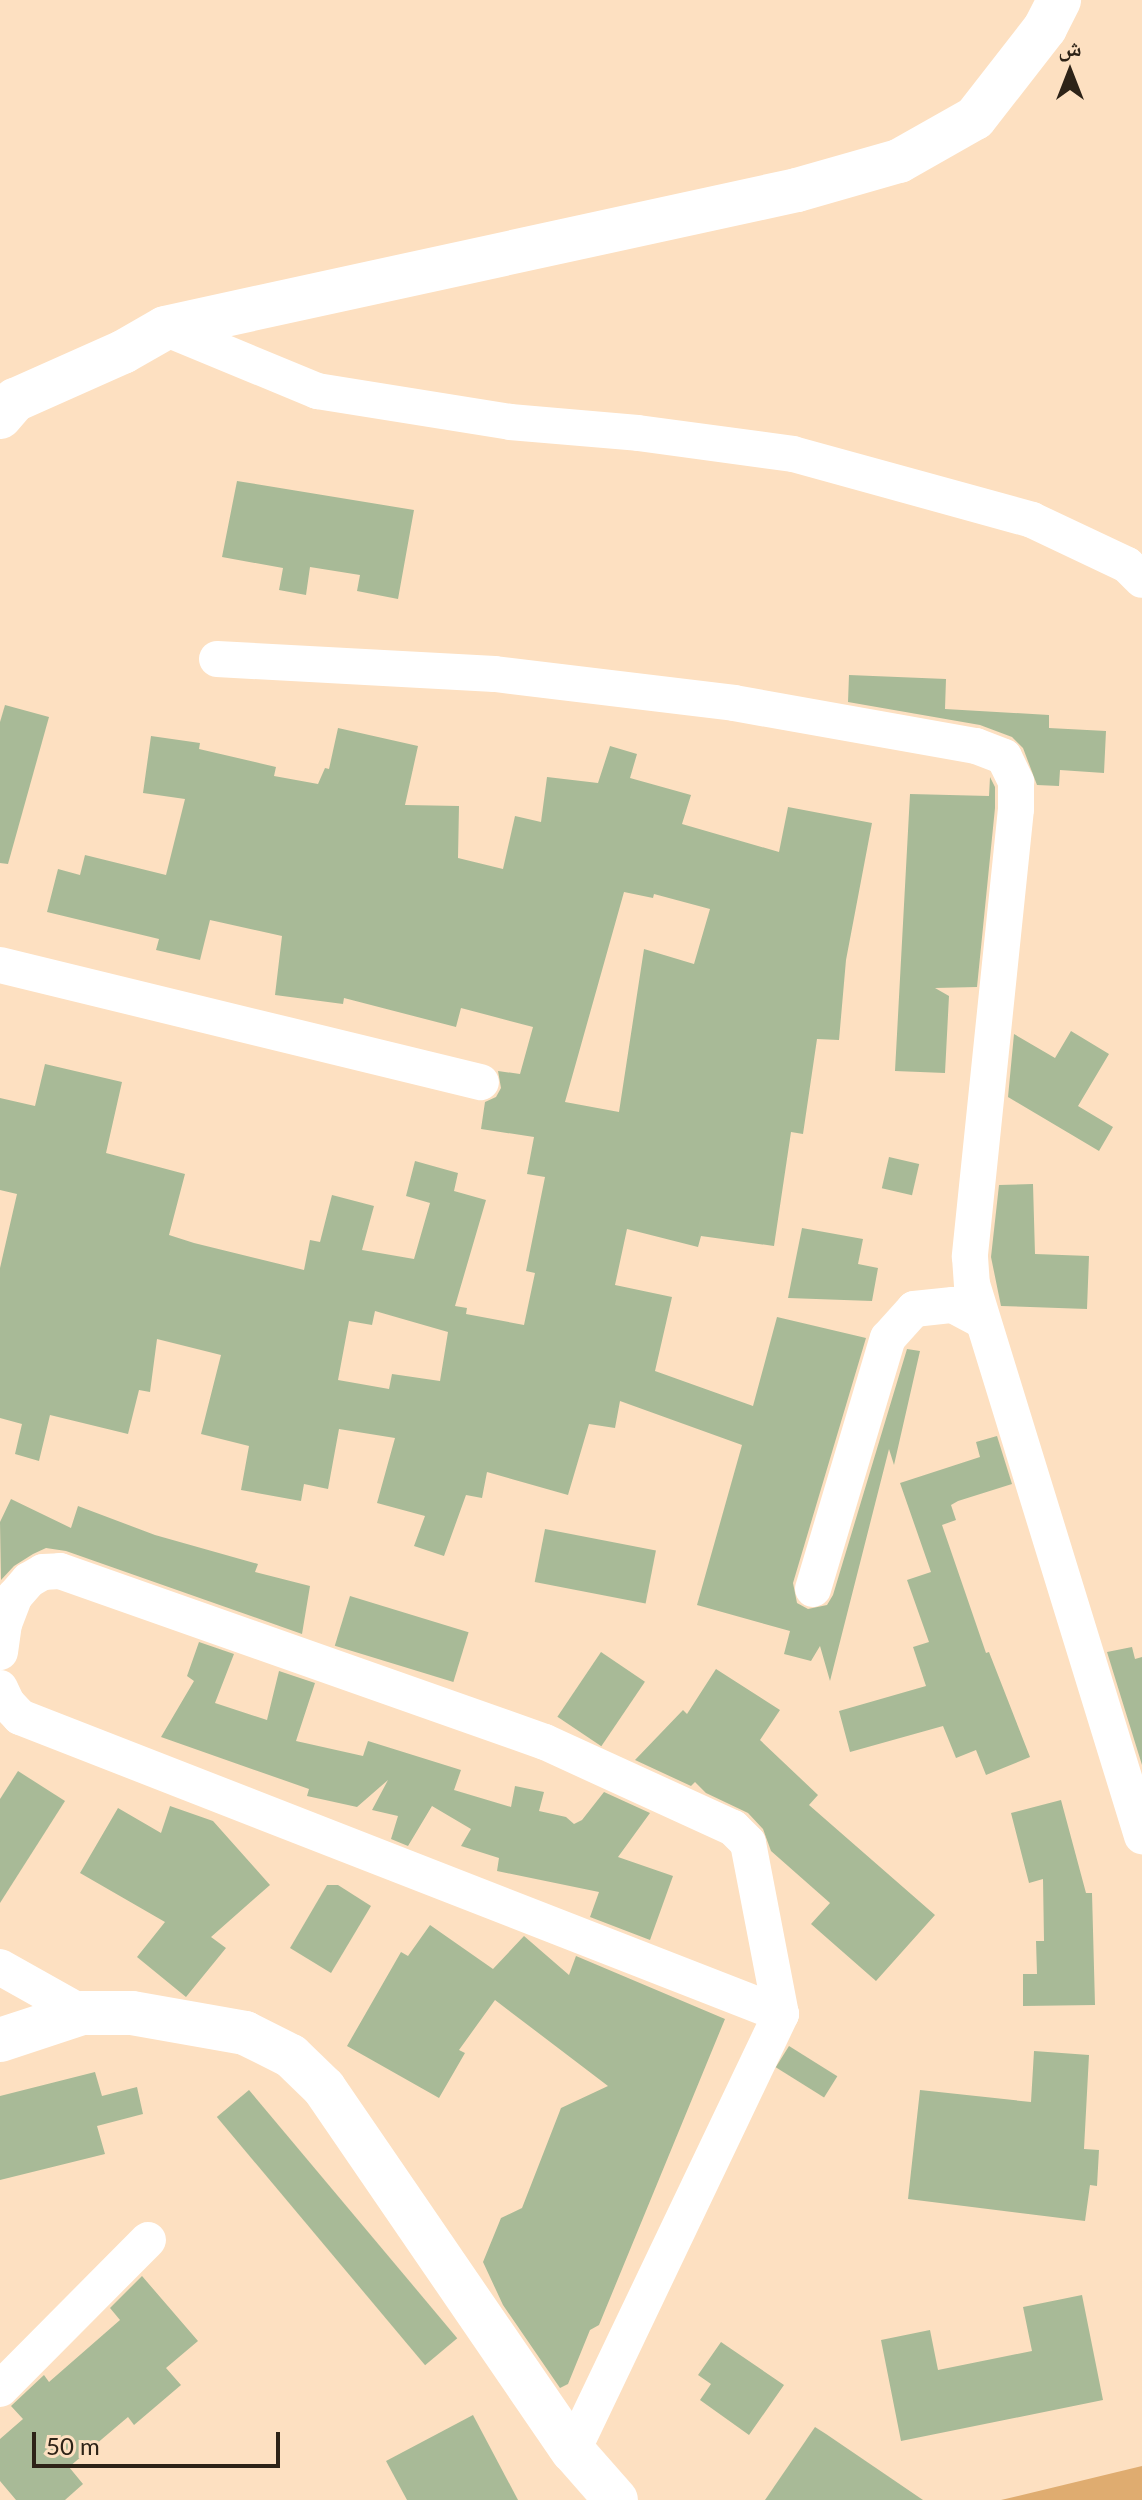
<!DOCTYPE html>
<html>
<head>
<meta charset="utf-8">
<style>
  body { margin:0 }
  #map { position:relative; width:1142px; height:2500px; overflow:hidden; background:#fde0c1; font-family:Lato,"Noto Naskh Arabic",sans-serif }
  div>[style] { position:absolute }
  .green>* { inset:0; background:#dfac70 }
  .building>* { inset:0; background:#a8ba97; transform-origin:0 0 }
  .street>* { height:36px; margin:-18px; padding:0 18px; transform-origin:18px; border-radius:18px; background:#fff }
  .secondary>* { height:44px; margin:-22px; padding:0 22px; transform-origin:22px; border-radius:22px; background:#fff }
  span { translate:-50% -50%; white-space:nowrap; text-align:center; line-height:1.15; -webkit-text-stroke:8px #fde0c1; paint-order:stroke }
  .north { position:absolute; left:1030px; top:32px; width:80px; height:80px; -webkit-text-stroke:6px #fde0c1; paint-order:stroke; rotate:0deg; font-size:22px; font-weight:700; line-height:32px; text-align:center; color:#2d2317 }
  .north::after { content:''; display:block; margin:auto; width:28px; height:36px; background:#2d2317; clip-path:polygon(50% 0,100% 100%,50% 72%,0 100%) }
  .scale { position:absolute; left:32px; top:2432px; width:248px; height:36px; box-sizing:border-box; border:4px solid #2d2317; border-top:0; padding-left:10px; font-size:24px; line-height:28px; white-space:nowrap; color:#2d2317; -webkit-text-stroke:6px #fde0c1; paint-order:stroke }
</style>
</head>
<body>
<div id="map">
  <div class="green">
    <i style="clip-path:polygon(1142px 2466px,1142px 2500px,1001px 2500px)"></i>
  </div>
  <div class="building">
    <i style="clip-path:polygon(237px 481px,414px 510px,398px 599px,357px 591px,360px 575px,310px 567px,306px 595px,279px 590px,283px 568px,222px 557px)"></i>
    <i style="clip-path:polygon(849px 675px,946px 679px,945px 709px,1049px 715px,1049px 728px,1106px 731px,1104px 773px,1060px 770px,1059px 786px,1037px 785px,1023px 748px,1012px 737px,980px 725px,848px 702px)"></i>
    <i style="clip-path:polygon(5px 705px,49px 717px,8px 864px,0 863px,0 722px)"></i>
    <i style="clip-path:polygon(evenodd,338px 728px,418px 746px,405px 805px,459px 806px,458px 858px,503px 869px,515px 816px,541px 822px,547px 777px,598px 783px,610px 746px,637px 754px,630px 778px,691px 795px,682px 824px,779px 852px,788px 807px,872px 823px,846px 960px,839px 1040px,817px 1039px,803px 1134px,791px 1132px,774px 1246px,701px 1236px,698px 1247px,627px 1229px,615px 1285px,672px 1297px,655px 1371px,753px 1406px,777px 1317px,866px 1338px,793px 1583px,797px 1603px,808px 1609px,827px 1605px,833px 1595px,907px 1349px,920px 1351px,894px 1465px,889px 1449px,830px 1681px,820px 1646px,811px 1661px,784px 1654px,790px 1631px,697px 1605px,742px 1445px,620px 1401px,615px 1428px,589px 1424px,568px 1495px,487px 1472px,482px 1498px,466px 1495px,444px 1556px,414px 1546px,425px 1516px,377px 1503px,395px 1438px,339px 1429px,328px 1489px,304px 1484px,301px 1501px,241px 1490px,249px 1446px,201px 1434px,221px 1355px,157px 1339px,150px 1392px,139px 1390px,128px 1434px,50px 1415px,39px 1461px,15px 1454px,22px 1424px,0 1418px,0 1268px,17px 1194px,0 1190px,0 1098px,35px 1106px,45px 1064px,122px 1082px,106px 1153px,185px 1174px,169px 1235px,194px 1243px,304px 1270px,310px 1240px,320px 1242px,332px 1195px,374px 1206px,362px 1250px,414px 1259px,430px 1203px,406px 1196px,415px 1161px,458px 1173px,454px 1191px,486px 1200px,455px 1306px,467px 1308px,466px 1314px,524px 1325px,535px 1273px,526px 1271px,545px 1177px,527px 1174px,534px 1137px,481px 1129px,485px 1102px,496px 1097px,501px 1088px,498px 1071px,520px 1074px,533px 1027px,461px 1008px,456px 1027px,344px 998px,343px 1004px,275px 995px,282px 936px,210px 920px,200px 960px,156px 950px,159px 939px,47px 912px,58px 869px,80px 875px,85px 855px,166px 875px,185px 799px,143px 793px,151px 736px,200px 743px,199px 749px,276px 767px,274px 776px,318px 784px,325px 768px,329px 769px,338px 728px,624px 892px,653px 898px,654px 894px,710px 909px,694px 964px,644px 949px,619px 1112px,565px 1102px,624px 892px,338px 728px,375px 1311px,448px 1332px,440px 1381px,392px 1374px,389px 1389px,338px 1380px,349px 1321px,372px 1325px,375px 1311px)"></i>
    <i style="clip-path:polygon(990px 777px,995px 787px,995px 808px,977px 987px,935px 988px,949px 996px,945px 1073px,895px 1071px,910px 794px,989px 796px)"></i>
    <i style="clip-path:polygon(1071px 1031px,1109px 1054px,1078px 1106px,1113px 1127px,1099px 1151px,1008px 1097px,1014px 1034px,1055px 1058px)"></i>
    <i style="left:889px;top:1157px;width:31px;height:32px;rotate:13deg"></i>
    <i style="clip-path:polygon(1033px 1184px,1035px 1254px,1089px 1256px,1087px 1309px,1001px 1306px,991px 1257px,999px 1185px)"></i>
    <i style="clip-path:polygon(802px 1228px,863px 1239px,858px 1264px,878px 1268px,872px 1301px,788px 1298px)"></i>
    <i style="clip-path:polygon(997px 1436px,1012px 1484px,958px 1501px,951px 1505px,956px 1520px,942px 1525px,986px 1653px,989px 1652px,1030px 1757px,986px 1775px,976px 1750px,956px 1758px,943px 1726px,850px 1752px,839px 1711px,926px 1686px,913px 1647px,929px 1642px,907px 1580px,931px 1572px,900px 1483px,980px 1457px,976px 1442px)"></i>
    <i style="clip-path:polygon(11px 1499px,71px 1528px,78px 1506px,155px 1535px,258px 1564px,255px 1572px,310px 1586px,302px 1634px,66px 1551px,46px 1548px,33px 1554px,14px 1566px,1px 1580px,0 1522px)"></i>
    <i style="left:545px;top:1529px;width:113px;height:54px;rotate:11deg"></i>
    <i style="left:350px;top:1596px;width:124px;height:52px;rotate:17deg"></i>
    <i style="clip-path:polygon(199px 1642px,234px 1654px,215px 1703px,267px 1720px,279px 1671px,315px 1683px,296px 1741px,363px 1756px,368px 1741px,461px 1770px,454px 1790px,511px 1807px,515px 1786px,544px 1792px,539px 1811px,566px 1817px,574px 1824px,582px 1820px,604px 1792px,650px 1813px,618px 1857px,673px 1876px,650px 1940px,590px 1917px,599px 1892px,497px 1871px,499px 1858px,461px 1846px,471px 1829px,432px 1806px,408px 1846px,391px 1839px,398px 1816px,372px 1810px,388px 1780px,357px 1807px,307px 1796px,309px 1789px,161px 1737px,194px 1681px,187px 1676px)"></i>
    <i style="clip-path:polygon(1132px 1647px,1135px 1659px,1142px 1657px,1142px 1765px,1107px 1652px)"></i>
    <i style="left:601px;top:1652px;width:53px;height:78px;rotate:34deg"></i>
    <i style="clip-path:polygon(716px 1669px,780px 1710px,760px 1740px,818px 1795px,809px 1805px,935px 1915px,876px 1981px,811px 1924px,830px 1903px,771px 1851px,763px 1829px,748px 1813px,706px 1793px,695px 1782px,691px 1786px,635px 1760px,683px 1710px,687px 1714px)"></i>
    <i style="clip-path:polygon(18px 1771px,65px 1801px,0 1903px,0 1799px)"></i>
    <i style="clip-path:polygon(1061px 1800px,1086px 1893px,1092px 1893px,1095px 2005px,1023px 2006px,1023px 1974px,1037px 1974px,1036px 1941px,1044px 1941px,1043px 1879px,1029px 1883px,1011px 1813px)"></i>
    <i style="clip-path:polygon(170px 1806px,213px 1821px,270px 1885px,211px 1937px,226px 1948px,186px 1997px,137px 1957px,165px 1922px,80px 1873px,118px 1808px,161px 1833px)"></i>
    <i style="clip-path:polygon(327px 1885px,338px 1885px,371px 1906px,331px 1973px,290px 1948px)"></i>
    <i style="clip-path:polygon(430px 1925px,493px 1969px,524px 1936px,569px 1975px,576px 1956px,725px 2019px,599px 2325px,590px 2330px,568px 2384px,560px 2388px,503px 2305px,483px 2262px,501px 2218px,522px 2208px,561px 2108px,608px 2086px,495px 2000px,459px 2050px,465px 2053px,439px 2098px,347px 2046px,401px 1952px,408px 1956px)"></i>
    <i style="left:789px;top:2046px;width:57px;height:25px;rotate:32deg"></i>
    <i style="clip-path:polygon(1034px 2051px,1089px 2055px,1084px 2149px,1099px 2150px,1097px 2186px,1090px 2185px,1085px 2221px,908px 2199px,920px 2090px,1031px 2102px)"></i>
    <i style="clip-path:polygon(95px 2072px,102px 2096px,137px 2087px,143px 2114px,97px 2126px,105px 2154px,0 2180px,0 2096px)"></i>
    <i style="left:249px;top:2090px;width:324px;height:42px;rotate:50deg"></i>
    <i style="clip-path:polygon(142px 2276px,198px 2341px,166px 2368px,181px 2385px,134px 2425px,128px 2417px,69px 2467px,83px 2484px,65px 2500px,16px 2500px,0 2481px,0 2439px,23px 2419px,11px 2406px,44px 2375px,49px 2382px,120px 2320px,110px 2308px)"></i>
    <i style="clip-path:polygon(1082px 2295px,1103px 2400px,901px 2441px,881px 2340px,930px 2330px,938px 2370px,1032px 2351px,1023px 2307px)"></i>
    <i style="clip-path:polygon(721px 2342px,784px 2385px,749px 2435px,700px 2400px,711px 2384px,698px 2375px)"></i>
    <i style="clip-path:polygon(473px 2415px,518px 2500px,407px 2500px,386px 2461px)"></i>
    <i style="clip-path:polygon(815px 2427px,826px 2434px,923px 2500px,765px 2500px)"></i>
  </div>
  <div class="street">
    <i style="left:165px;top:328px;width:165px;rotate:22.5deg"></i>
    <i style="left:317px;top:391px;width:195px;rotate:9.1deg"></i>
    <i style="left:510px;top:422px;width:128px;rotate:4.9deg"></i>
    <i style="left:638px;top:433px;width:156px;rotate:7.7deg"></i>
    <i style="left:793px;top:454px;width:248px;rotate:15.4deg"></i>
    <i style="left:1032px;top:520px;width:105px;rotate:25.3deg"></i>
    <i style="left:1127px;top:565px;width:21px;rotate:45deg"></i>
    <i style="left:217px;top:659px;width:278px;rotate:3.1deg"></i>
    <i style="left:495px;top:674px;width:241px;rotate:6.9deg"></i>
    <i style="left:734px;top:703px;width:246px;rotate:10.1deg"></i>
    <i style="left:976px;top:746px;width:30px;rotate:21deg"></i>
    <i style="left:1004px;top:757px;width:28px;rotate:64deg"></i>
    <i style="left:1016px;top:782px;width:27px;rotate:90deg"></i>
    <i style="left:1016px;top:809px;width:450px;rotate:95.9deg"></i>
    <i style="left:970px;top:1257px;width:27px;rotate:86deg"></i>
    <i style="left:972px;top:1284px;width:578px;rotate:72.88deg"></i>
    <i style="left:0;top:965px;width:495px;rotate:13.7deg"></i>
    <i style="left:813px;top:1589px;width:262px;rotate:-73.4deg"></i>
    <i style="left:888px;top:1338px;width:39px;rotate:-48deg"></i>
    <i style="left:914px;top:1309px;width:39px;rotate:-6deg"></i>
    <i style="left:953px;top:1305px;width:32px;rotate:28deg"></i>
    <i style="left:0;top:1652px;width:28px;rotate:-82deg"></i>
    <i style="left:4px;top:1624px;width:30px;rotate:-69deg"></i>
    <i style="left:15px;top:1596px;width:21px;rotate:-49deg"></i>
    <i style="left:29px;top:1580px;width:16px;rotate:-30deg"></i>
    <i style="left:43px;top:1572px;width:17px;rotate:-3deg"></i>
    <i style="left:60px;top:1571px;width:514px;rotate:19.42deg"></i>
    <i style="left:545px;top:1742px;width:207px;rotate:24.6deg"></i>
    <i style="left:733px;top:1828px;width:21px;rotate:45deg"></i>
    <i style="left:748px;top:1843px;width:174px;rotate:79.1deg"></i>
    <i style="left:781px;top:2014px;width:484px;rotate:115.5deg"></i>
    <i style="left:0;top:1688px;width:17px;rotate:65deg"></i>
    <i style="left:7px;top:1703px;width:19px;rotate:47deg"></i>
    <i style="left:20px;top:1717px;width:817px;rotate:21.32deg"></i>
    <i style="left:0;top:1967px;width:94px;rotate:29.3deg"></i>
    <i style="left:0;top:2389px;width:210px;rotate:-45.2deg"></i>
  </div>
  <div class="secondary">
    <i style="left:0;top:417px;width:23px;rotate:-49deg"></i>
    <i style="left:15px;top:400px;width:118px;rotate:-24deg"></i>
    <i style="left:123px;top:352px;width:48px;rotate:-29.7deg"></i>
    <i style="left:165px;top:328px;width:647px;rotate:-12.32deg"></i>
    <i style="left:797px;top:190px;width:106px;rotate:-15.9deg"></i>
    <i style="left:899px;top:161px;width:87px;rotate:-29.5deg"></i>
    <i style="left:975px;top:118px;width:114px;rotate:-52.1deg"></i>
    <i style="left:1045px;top:28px;width:31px;rotate:-63deg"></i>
    <i style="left:0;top:2040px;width:86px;rotate:-18.2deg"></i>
    <i style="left:82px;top:2013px;width:50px"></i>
    <i style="left:132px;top:2013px;width:115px;rotate:10deg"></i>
    <i style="left:245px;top:2033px;width:51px;rotate:26.6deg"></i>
    <i style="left:291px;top:2056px;width:46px;rotate:44.1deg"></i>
    <i style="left:324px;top:2088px;width:440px;rotate:55.6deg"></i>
    <i style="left:573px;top:2451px;width:65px;rotate:48.7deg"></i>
  </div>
  <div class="north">ش</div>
  <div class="scale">50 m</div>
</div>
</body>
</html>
